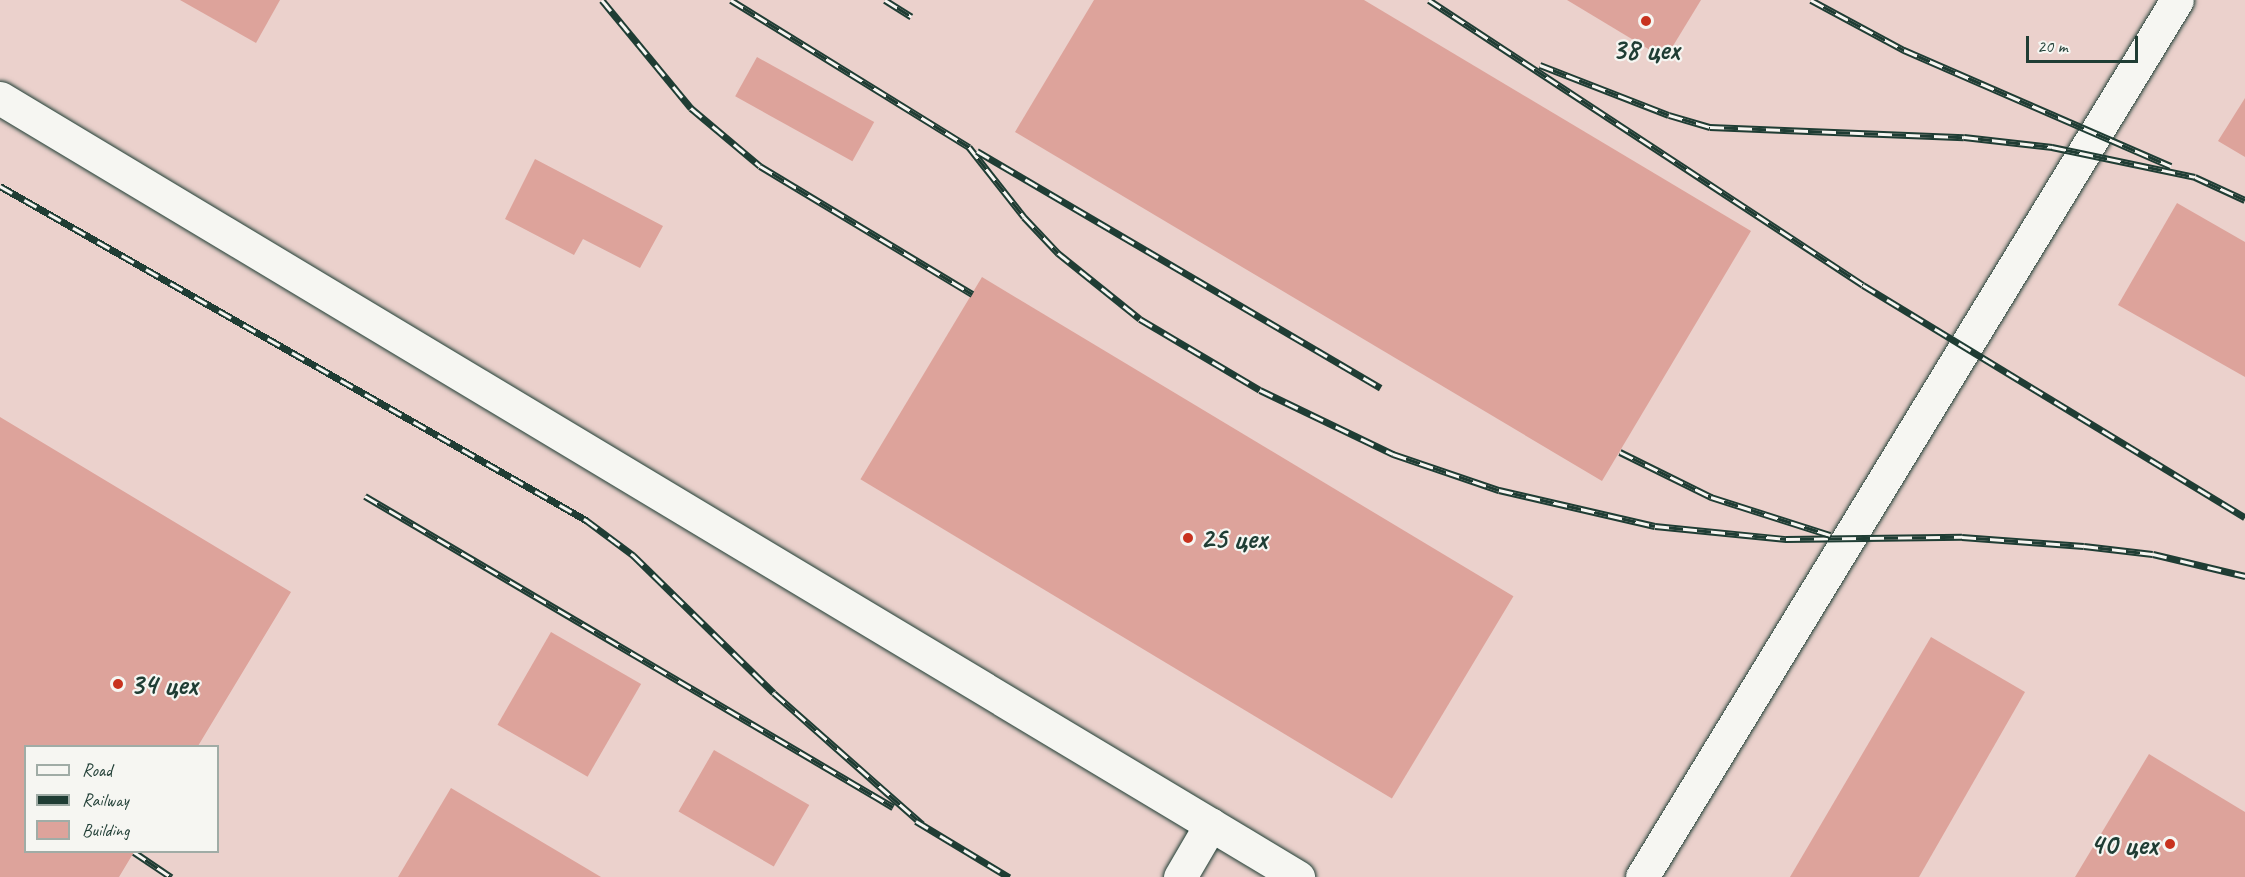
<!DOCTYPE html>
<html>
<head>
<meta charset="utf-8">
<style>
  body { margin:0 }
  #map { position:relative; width:2245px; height:877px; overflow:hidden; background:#f1e5e1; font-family:Caveat,sans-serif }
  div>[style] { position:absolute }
  .built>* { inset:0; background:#ebd1cc }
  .building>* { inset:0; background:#dda39b; transform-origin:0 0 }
  .roads { filter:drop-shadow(0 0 2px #1f3d34) drop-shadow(0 0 2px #1f3d34) }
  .minor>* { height:33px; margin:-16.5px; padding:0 16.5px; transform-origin:16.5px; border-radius:16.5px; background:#f6f6f2 }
  .rail>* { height:7px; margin-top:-3.5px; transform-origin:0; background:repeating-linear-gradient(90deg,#f6f6f2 0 14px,#1f3d34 0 28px); box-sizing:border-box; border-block:2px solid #1f3d34 }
  .dots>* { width:16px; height:16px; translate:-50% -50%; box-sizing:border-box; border:3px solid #f6f6f2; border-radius:50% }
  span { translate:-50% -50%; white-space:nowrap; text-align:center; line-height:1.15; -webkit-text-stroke:4.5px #f6f6f2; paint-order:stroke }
  .poi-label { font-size:30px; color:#1f3d34; font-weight:700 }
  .left { translate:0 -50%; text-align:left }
  .right { translate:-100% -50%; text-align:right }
  .legend { position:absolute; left:24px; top:745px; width:195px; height:108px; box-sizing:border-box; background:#f6f6f2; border:2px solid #a0aca6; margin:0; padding:8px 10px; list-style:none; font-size:18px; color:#1f3d34 }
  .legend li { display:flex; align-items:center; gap:12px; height:30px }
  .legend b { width:30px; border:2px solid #a0aca6 }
  .scale { position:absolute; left:2026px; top:36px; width:112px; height:27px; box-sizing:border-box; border:3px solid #1f3d34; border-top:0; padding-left:8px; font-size:18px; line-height:21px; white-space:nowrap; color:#1f3d34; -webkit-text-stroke:4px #f6f6f2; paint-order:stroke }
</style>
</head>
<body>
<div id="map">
  <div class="built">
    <i style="clip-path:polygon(evenodd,0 0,2245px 0,2245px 877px,0 877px,0 0,26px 746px,218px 746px,218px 852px,26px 852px,26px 746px)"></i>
  </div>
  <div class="building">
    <i style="clip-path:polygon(180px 0,280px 0,256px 43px)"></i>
    <i style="clip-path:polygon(1094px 0,1364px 0,1751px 231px,1602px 481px,1015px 132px)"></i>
    <i style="clip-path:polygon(1567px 0,1701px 0,1665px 59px)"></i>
    <i style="left:757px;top:57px;width:134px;height:45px;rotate:29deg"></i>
    <i style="clip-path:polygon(2245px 98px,2245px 157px,2218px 141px)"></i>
    <i style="clip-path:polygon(535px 159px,663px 226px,640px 268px,583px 239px,574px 255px,505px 219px)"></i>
    <i style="clip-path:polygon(2177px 203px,2245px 242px,2245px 377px,2118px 305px)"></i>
    <i style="left:982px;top:277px;width:620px;height:236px;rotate:31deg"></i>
    <i style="clip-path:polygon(0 417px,291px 592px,198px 746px,26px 746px,26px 852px,134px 852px,119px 877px,0 877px)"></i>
    <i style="left:551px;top:632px;width:104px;height:107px;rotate:30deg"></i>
    <i style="clip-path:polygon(1931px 637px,2025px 692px,1919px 877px,1790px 877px)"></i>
    <i style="left:714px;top:750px;width:110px;height:71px;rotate:30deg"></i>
    <i style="clip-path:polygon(2149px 754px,2245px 812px,2245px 877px,2075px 877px)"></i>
    <i style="clip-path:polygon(451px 788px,601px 877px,398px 877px)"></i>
  </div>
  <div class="roads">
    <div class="minor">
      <i style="left:0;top:98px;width:1514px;rotate:30.97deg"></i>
      <i style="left:1180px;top:877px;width:61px;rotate:-59.7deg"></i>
      <i style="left:1642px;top:877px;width:1027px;rotate:-58.62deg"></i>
    </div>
  </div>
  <div class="rail">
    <i style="left:602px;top:0;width:140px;rotate:50.5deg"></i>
    <i style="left:691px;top:108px;width:90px;rotate:40deg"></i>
    <i style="left:760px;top:166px;width:248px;rotate:31.1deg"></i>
    <i style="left:731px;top:0;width:280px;rotate:31.7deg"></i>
    <i style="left:969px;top:147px;width:89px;rotate:51.8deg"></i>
    <i style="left:1024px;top:217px;width:50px;rotate:46.6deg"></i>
    <i style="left:1058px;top:253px;width:105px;rotate:38.8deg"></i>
    <i style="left:1140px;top:319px;width:139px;rotate:30.6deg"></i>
    <i style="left:1260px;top:390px;width:148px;rotate:25.7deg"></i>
    <i style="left:1393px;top:454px;width:112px;rotate:18.8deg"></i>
    <i style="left:1499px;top:490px;width:160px;rotate:13deg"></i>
    <i style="left:1655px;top:526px;width:132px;rotate:5.7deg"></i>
    <i style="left:1786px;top:539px;width:176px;rotate:-0.7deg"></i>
    <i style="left:1962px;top:537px;width:122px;rotate:4.2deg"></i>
    <i style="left:2084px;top:546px;width:69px;rotate:6.6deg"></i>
    <i style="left:2153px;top:554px;width:95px;rotate:13.4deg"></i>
    <i style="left:885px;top:0;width:31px;rotate:32deg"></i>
    <i style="left:1429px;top:0;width:519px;rotate:33.29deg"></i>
    <i style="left:1863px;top:285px;width:447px;rotate:31.3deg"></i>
    <i style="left:1811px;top:0;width:106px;rotate:28.3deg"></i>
    <i style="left:1904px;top:50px;width:291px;rotate:23.5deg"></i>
    <i style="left:1540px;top:65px;width:138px;rotate:21.2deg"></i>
    <i style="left:1669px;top:115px;width:43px;rotate:16.3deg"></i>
    <i style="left:1710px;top:127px;width:254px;rotate:2.3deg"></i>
    <i style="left:1964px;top:137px;width:89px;rotate:6.5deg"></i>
    <i style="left:2052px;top:147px;width:146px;rotate:11.8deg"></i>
    <i style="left:2195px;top:177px;width:55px;rotate:24.7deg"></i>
    <i style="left:977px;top:151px;width:468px;rotate:30.4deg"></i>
    <i style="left:0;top:186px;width:675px;rotate:29.68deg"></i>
    <i style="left:586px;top:520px;width:59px;rotate:36.7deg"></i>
    <i style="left:633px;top:555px;width:197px;rotate:44.4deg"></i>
    <i style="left:774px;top:693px;width:198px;rotate:41.5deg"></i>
    <i style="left:1620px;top:452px;width:102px;rotate:26.3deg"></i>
    <i style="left:1711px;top:497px;width:125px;rotate:17.7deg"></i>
    <i style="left:365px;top:496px;width:613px;rotate:30.5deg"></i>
    <i style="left:916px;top:821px;width:109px;rotate:31.1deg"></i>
    <i style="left:134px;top:852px;width:45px;rotate:34deg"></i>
  </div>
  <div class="dots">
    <i style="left:1646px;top:21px;background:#c8321e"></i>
    <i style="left:1188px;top:538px;background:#c8321e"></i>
    <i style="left:118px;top:684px;background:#c8321e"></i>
    <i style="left:2170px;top:844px;background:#c8321e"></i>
  </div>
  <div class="poi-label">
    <span style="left:1646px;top:49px">38 цех</span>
    <span class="left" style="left:1200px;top:538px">25 цех</span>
    <span class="left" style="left:130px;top:684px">34 цех</span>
    <span class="right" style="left:2158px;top:844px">40 цех</span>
  </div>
  <ul class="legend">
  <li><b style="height:8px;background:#f6f6f2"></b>Road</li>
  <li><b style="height:8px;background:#1f3d34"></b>Railway</li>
  <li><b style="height:16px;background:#dda39b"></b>Building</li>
  </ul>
  <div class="scale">20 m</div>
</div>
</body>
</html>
